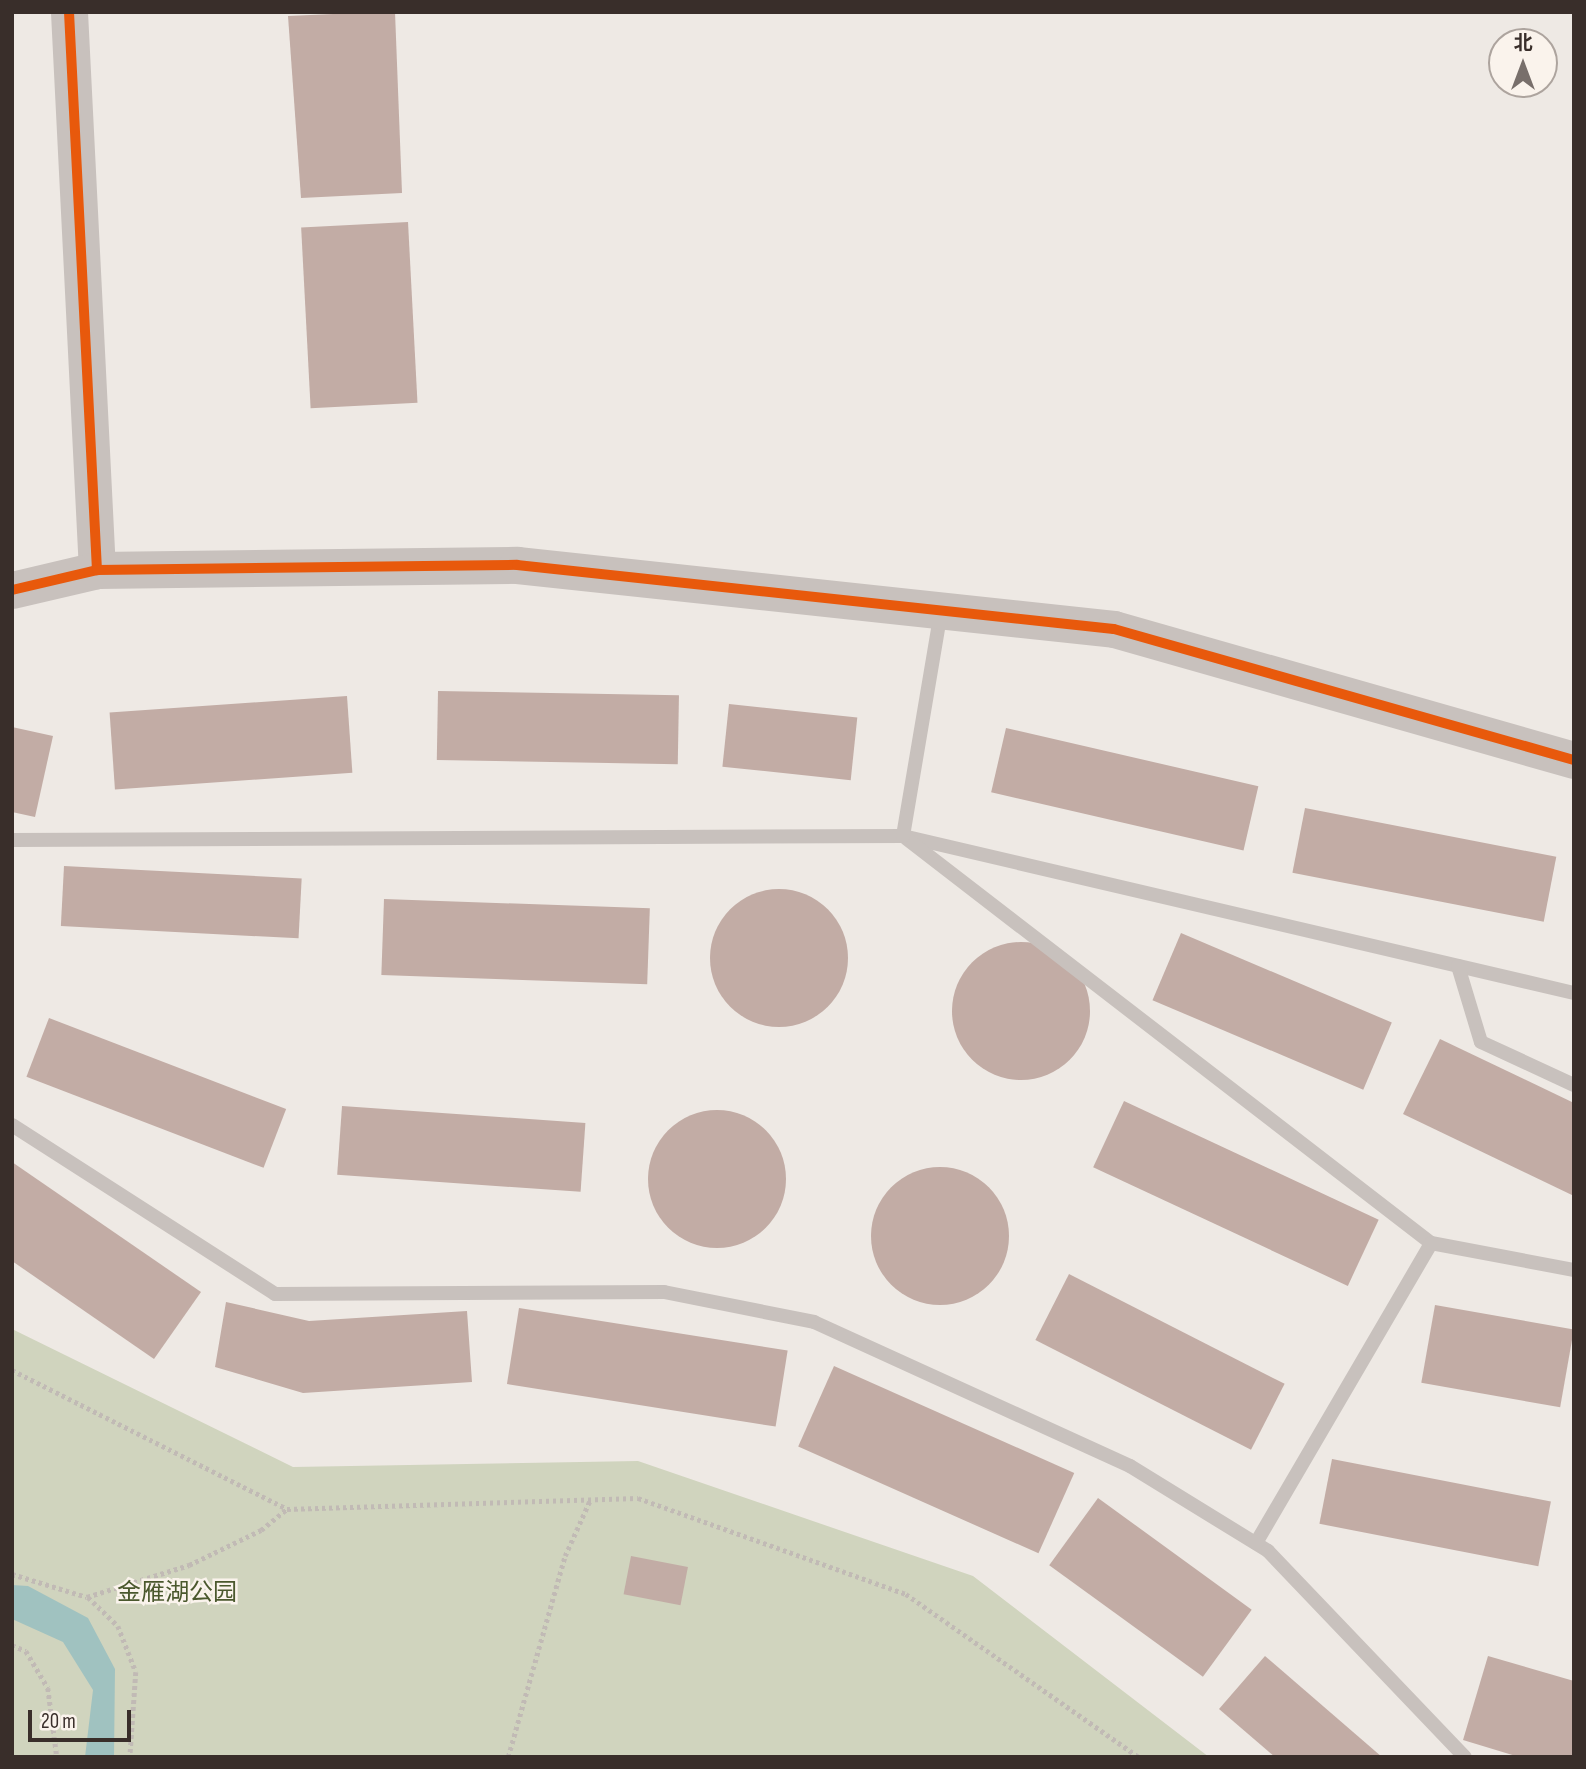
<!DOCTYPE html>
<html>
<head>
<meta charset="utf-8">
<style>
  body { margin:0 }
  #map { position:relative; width:1586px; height:1769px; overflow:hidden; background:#eee9e4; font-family:"Sofia Sans Condensed","Noto Sans SC",sans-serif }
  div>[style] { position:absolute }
  .green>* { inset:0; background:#d0d4be }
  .water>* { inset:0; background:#a0c2c0 }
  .building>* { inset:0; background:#c2aca5; transform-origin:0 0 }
  .round { border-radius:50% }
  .path>* { height:4.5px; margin-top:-2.25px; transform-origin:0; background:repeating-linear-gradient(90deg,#c1bab5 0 3.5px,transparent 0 7px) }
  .service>* { height:14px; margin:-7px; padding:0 7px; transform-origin:7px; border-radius:7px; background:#c8c1bd }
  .tertiary>* { height:37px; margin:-18.5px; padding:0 18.5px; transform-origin:18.5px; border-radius:18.5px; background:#c8c1bd }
  .cycleway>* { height:10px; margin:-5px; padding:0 5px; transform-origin:5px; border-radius:5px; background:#e8590c }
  span { translate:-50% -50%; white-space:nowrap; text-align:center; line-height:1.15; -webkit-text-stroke:5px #faf3ec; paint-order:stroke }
  .park-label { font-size:24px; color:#4a582d }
  .frame { position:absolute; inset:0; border:14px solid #392e2a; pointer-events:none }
  .north { position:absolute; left:1488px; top:28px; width:70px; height:70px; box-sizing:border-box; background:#faf3ec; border:2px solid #ada49e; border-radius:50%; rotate:0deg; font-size:19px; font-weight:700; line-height:28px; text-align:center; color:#392e2a }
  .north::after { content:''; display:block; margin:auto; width:24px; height:32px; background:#786f6b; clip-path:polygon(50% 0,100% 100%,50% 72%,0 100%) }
  .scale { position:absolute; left:28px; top:1710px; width:103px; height:32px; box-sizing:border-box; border:4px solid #392e2a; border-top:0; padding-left:9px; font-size:21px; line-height:24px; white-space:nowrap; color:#392e2a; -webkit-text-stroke:5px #faf3ec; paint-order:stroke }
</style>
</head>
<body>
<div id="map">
  <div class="green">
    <i style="clip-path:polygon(12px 1329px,293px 1467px,638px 1461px,973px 1576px,1209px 1757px,12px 1757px)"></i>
  </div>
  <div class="water">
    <i style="clip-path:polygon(12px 1585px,28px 1586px,88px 1618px,115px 1669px,114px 1757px,85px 1757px,93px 1690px,63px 1642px,12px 1619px)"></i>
  </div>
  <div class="building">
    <i style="clip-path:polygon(378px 12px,395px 12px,402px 193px,301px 198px,288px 16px)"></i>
    <i style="left:408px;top:222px;width:181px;height:107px;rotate:87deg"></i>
    <i style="left:438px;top:691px;width:241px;height:69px;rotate:1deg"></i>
    <i style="left:347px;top:696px;width:77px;height:238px;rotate:86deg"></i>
    <i style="left:729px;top:704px;width:129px;height:63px;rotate:6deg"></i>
    <i style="clip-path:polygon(12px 727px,53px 736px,35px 817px,12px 812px)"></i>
    <i style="left:1006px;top:728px;width:259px;height:66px;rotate:13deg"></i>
    <i style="left:1305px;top:808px;width:256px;height:66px;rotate:11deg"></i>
    <i style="left:64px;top:866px;width:238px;height:60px;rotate:3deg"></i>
    <i class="round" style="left:710px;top:889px;width:138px;height:138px"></i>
    <i style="left:384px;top:899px;width:266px;height:76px;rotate:2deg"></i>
    <i style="left:1181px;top:933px;width:229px;height:73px;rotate:23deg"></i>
    <i class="round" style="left:952px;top:942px;width:138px;height:138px"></i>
    <i style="left:49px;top:1018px;width:254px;height:63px;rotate:21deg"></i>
    <i style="clip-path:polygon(1440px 1039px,1574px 1103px,1574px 1196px,1403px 1114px)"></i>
    <i style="left:1124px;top:1101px;width:281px;height:73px;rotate:25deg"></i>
    <i style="left:342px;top:1106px;width:244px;height:69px;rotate:4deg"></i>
    <i class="round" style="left:648px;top:1110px;width:138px;height:138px"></i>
    <i style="clip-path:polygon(12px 1162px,201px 1292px,154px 1359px,12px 1261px)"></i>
    <i class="round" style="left:871px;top:1167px;width:138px;height:138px"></i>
    <i style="left:1069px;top:1274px;width:242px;height:74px;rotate:27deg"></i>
    <i style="clip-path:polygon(226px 1302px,309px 1321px,467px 1311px,472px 1382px,303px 1393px,215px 1367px)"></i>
    <i style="left:1435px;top:1305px;width:141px;height:79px;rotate:10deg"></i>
    <i style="left:519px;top:1308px;width:272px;height:77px;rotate:9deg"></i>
    <i style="left:834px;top:1366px;width:263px;height:88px;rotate:24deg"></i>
    <i style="left:1332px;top:1459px;width:223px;height:66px;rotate:11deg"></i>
    <i style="left:1098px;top:1498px;width:190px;height:83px;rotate:36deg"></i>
    <i style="left:631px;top:1556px;width:58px;height:39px;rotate:11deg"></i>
    <i style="clip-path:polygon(1265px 1656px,1382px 1757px,1275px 1757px,1219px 1709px)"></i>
    <i style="clip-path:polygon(1488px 1656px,1574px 1681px,1574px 1757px,1519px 1757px,1463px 1740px)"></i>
  </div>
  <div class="path">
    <i style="left:12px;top:1370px;width:308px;rotate:26.8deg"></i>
    <i style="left:287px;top:1509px;width:351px;rotate:-1.8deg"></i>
    <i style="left:638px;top:1498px;width:285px;rotate:19.7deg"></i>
    <i style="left:906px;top:1594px;width:284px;rotate:35deg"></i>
    <i style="left:12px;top:1574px;width:78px;rotate:17deg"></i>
    <i style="left:87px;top:1597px;width:107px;rotate:-17.4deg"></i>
    <i style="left:189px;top:1565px;width:80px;rotate:-25.9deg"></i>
    <i style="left:261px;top:1530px;width:33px;rotate:-39deg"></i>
    <i style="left:88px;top:1597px;width:42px;rotate:44deg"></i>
    <i style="left:118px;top:1626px;width:49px;rotate:68.6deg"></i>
    <i style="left:136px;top:1672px;width:85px;rotate:94deg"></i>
    <i style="left:12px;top:1645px;width:15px;rotate:23deg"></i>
    <i style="left:26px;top:1651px;width:43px;rotate:59.3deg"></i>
    <i style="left:48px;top:1688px;width:70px;rotate:82.6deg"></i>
    <i style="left:508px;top:1757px;width:209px;rotate:-74.2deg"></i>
    <i style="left:565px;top:1556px;width:61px;rotate:-65.9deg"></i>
  </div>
  <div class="service">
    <i style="left:903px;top:836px;width:689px;rotate:13.17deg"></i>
    <i style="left:907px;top:839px;width:662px;rotate:37.63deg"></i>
    <i style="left:12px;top:840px;width:891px;rotate:-0.26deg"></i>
    <i style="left:903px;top:836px;width:227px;rotate:-80.4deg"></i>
    <i style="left:1458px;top:966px;width:79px;rotate:73.2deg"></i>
    <i style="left:1481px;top:1042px;width:102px;rotate:24.8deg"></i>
    <i style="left:12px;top:1125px;width:313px;rotate:32.7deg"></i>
    <i style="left:275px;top:1294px;width:389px;rotate:-0.3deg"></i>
    <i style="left:664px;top:1292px;width:153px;rotate:11.3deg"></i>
    <i style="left:814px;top:1322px;width:347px;rotate:24.5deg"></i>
    <i style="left:1130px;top:1466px;width:162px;rotate:31.6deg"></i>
    <i style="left:1268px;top:1551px;width:285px;rotate:46.3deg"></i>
    <i style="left:1256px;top:1543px;width:347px;rotate:-59.7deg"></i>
    <i style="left:1431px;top:1243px;width:146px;rotate:10.7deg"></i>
  </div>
  <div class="tertiary">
    <i style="left:69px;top:12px;width:559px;rotate:87.13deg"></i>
    <i style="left:12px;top:590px;width:87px;rotate:-13.2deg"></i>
    <i style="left:97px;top:570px;width:420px;rotate:-0.7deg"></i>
    <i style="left:517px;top:565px;width:600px;rotate:6.12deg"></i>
    <i style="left:1114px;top:629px;width:478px;rotate:15.9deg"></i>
  </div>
  <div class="cycleway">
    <i style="left:69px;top:12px;width:559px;rotate:87.13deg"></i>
    <i style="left:12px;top:590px;width:87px;rotate:-13.2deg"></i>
    <i style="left:97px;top:570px;width:420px;rotate:-0.7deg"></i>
    <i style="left:517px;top:565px;width:600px;rotate:6.12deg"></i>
    <i style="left:1114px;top:629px;width:478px;rotate:15.9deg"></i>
  </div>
  <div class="park-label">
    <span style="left:177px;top:1593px">金雁湖公园</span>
  </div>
  <div class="frame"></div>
  <div class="north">北</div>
  <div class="scale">20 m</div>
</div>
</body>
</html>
